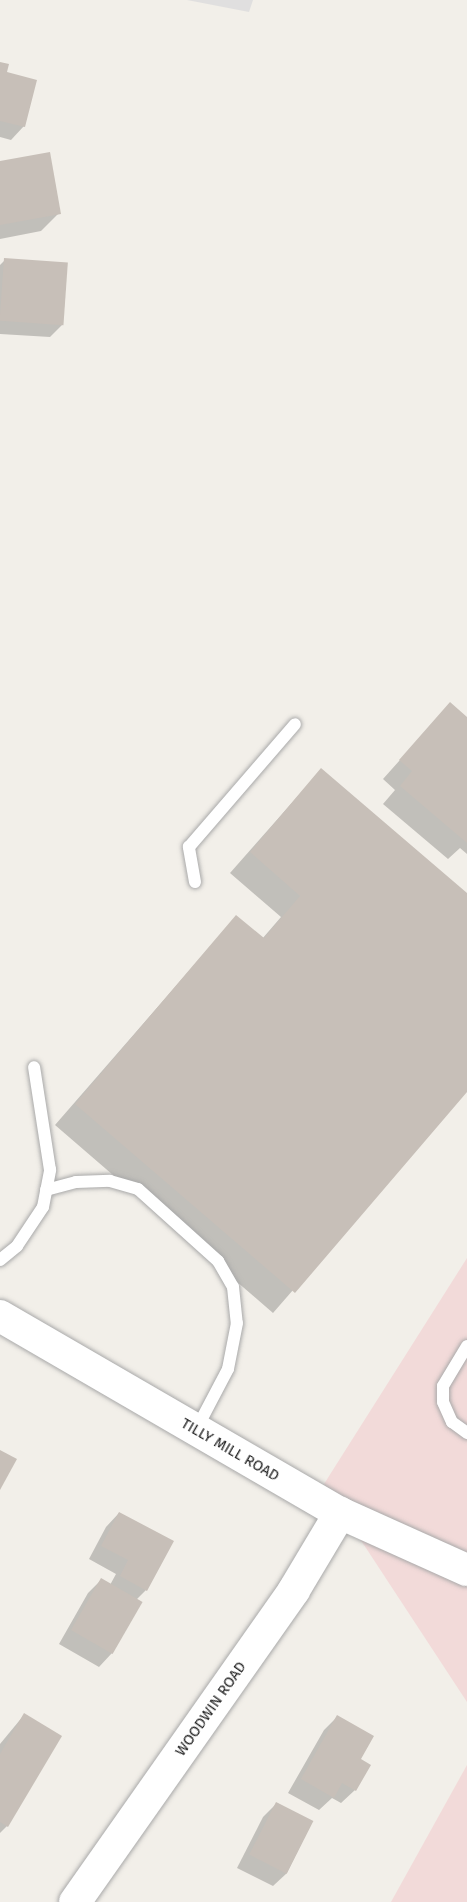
<!DOCTYPE html>
<html>
<head>
<meta charset="utf-8">
<style>
  body { margin:0 }
  #map { position:relative; width:467px; height:1902px; overflow:hidden; background:#f2efe9; font-family:"Fira Sans",sans-serif }
  div>[style] { position:absolute }
  .residential>* { inset:0; background:#e0dfdf }
  .commercial>* { inset:0; background:#f2dad9 }
  .shadow>* { inset:0; background:#0003 }
  .building>* { inset:0; background:#c7bfb8; transform-origin:0 0 }
  .roads { filter:drop-shadow(0 0 2px #a9a9a9) drop-shadow(0 0 2px #a9a9a9) }
  .service>* { height:12px; margin:-6px; padding:0 6px; transform-origin:6px; border-radius:6px; background:#fff }
  .tertiary>* { height:32px; margin:-16px; padding:0 16px; transform-origin:16px; border-radius:16px; background:#fff }
  span { translate:-50% -50%; white-space:nowrap; text-align:center; line-height:1.15; -webkit-text-stroke:5px #fff; paint-order:stroke }
  .street-label { font-size:15px; color:#222 }
</style>
</head>
<body>
<div id="map">
  <div class="residential">
    <i style="clip-path:polygon(187px 0,253px 0,249px 12px)"></i>
  </div>
  <div class="commercial">
    <i style="clip-path:polygon(467px 1258px,467px 1702px,324px 1484px)"></i>
    <i style="clip-path:polygon(467px 1765px,467px 1902px,391px 1902px)"></i>
  </div>
  <div class="shadow">
    <i style="clip-path:polygon(0 63px,24px 126px,11px 140px,0 137px)"></i>
    <i style="clip-path:polygon(0 162px,59px 213px,41px 231px,0 239px)"></i>
    <i style="clip-path:polygon(5px 260px,63px 324px,50px 337px,0 334px,0 265px)"></i>
    <i style="clip-path:polygon(450px 704px,467px 719px,467px 854px,460px 848px,448px 859px,383px 804px,395px 790px,383px 779px)"></i>
    <i style="clip-path:polygon(321px 770px,467px 895px,467px 1090px,273px 1313px,55px 1125px,236px 917px,262px 939px,281px 917px,230px 873px)"></i>
    <i style="clip-path:polygon(119px 1513px,146px 1590px,136px 1600px,112px 1653px,99px 1667px,59px 1644px,88px 1593px,101px 1580px,110px 1585px,116px 1574px,89px 1559px,106px 1527px)"></i>
    <i style="clip-path:polygon(24px 1715px,7px 1826px,0 1833px,0 1744px)"></i>
    <i style="clip-path:polygon(337px 1717px,359px 1760px,355px 1790px,341px 1803px,332px 1798px,319px 1810px,288px 1793px,324px 1730px)"></i>
    <i style="clip-path:polygon(277px 1803px,312px 1822px,287px 1873px,273px 1886px,237px 1868px,263px 1817px)"></i>
  </div>
  <div class="building">
    <i style="clip-path:polygon(0 62px,9px 64px,7px 72px,37px 80px,25px 127px,0 121px)"></i>
    <i style="clip-path:polygon(50px 152px,61px 214px,0 225px,0 161px)"></i>
    <i style="left:4px;top:258px;width:64px;height:63px;rotate:4deg"></i>
    <i style="clip-path:polygon(450px 702px,467px 717px,467px 843px,400px 786px,412px 771px,399px 760px)"></i>
    <i style="clip-path:polygon(321px 768px,467px 893px,467px 1092px,295px 1293px,75px 1104px,236px 915px,264px 938px,300px 896px,250px 852px)"></i>
    <i style="clip-path:polygon(0 1450px,17px 1459px,0 1490px)"></i>
    <i style="clip-path:polygon(119px 1512px,174px 1541px,147px 1591px,120px 1576px,128px 1560px,101px 1546px)"></i>
    <i style="left:101px;top:1578px;width:48px;height:60px;rotate:30deg"></i>
    <i style="clip-path:polygon(24px 1713px,62px 1736px,8px 1827px,0 1822px,0 1754px)"></i>
    <i style="clip-path:polygon(337px 1715px,374px 1736px,361px 1759px,371px 1765px,356px 1791px,342px 1783px,334px 1798px,301px 1779px)"></i>
    <i style="left:276px;top:1802px;width:42px;height:59px;rotate:27deg"></i>
  </div>
  <div class="roads">
    <div class="service">
      <i style="left:195px;top:882px;width:36px;rotate:-100deg"></i>
      <i style="left:189px;top:847px;width:162px;rotate:-49.2deg"></i>
      <i style="left:46px;top:1190px;width:31px;rotate:-15deg"></i>
      <i style="left:76px;top:1182px;width:34px;rotate:-2deg"></i>
      <i style="left:110px;top:1181px;width:29px;rotate:16deg"></i>
      <i style="left:138px;top:1189px;width:108px;rotate:42deg"></i>
      <i style="left:218px;top:1261px;width:30px;rotate:60deg"></i>
      <i style="left:233px;top:1287px;width:36px;rotate:84deg"></i>
      <i style="left:237px;top:1323px;width:47px;rotate:101.1deg"></i>
      <i style="left:228px;top:1369px;width:67px;rotate:117.7deg"></i>
      <i style="left:0;top:1260px;width:22px;rotate:-39deg"></i>
      <i style="left:17px;top:1246px;width:47px;rotate:-56.3deg"></i>
      <i style="left:43px;top:1207px;width:38px;rotate:-79deg"></i>
      <i style="left:50px;top:1170px;width:104px;rotate:-98.8deg"></i>
      <i style="left:467px;top:1346px;width:47px;rotate:121deg"></i>
      <i style="left:443px;top:1386px;width:16px;rotate:90deg"></i>
      <i style="left:443px;top:1402px;width:22px;rotate:66deg"></i>
      <i style="left:452px;top:1422px;width:19px;rotate:36deg"></i>
    </div>
    <div class="tertiary">
      <i style="left:0;top:1316px;width:393px;rotate:30.1deg"></i>
      <i style="left:340px;top:1513px;width:139px;rotate:24.2deg"></i>
      <i style="left:75px;top:1902px;width:381px;rotate:-54.9deg"></i>
      <i style="left:294px;top:1590px;width:90px;rotate:-59.1deg"></i>
    </div>
  </div>
  <div class="street-label">
    <span style="left:230px;top:1450px;rotate:30deg">TILLY MILL ROAD</span>
    <span style="left:211px;top:1709px;rotate:-55deg">WOODWIN ROAD</span>
  </div>
</div>
</body>
</html>
